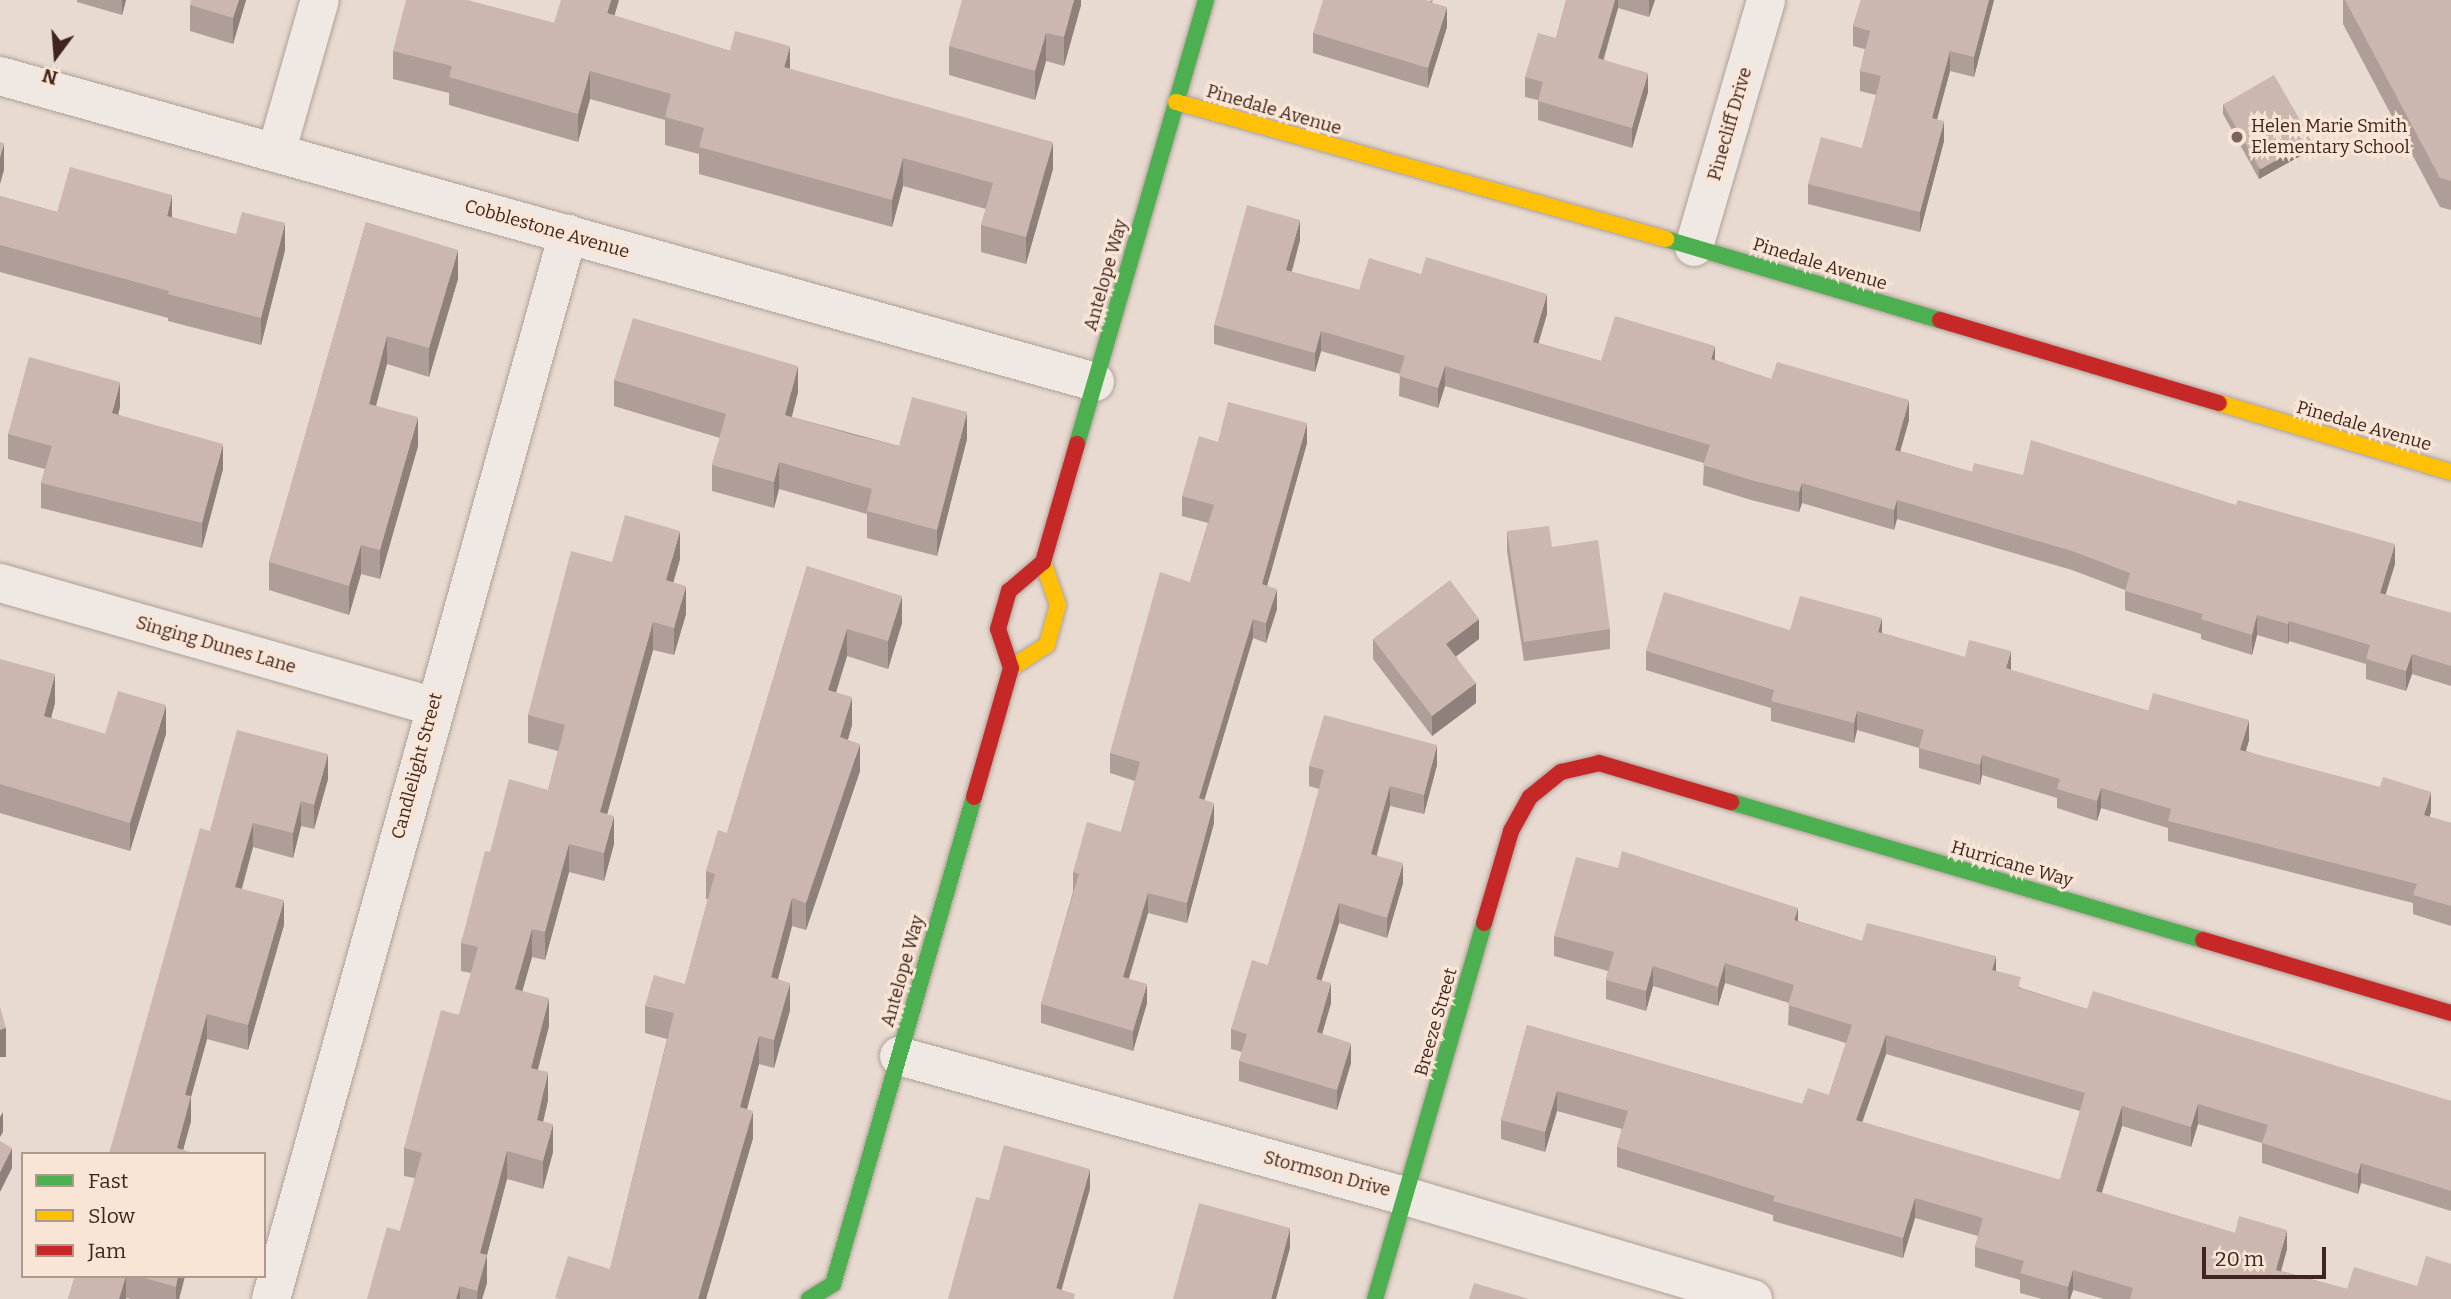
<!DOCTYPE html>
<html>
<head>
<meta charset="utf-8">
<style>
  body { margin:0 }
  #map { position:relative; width:2451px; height:1299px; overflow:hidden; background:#e8dad0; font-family:Bitter,serif }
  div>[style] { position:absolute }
  .roads { filter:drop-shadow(0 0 2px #aea098) drop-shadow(0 0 2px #aea098) }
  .street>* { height:38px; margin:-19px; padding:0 19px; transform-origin:19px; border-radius:19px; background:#f0e8e2 }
  .fast>* { height:16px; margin:-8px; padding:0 8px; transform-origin:8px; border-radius:8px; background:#4caf50 }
  .slow>* { height:16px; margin:-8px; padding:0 8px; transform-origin:8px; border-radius:8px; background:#ffc107 }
  .jam>* { height:16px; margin:-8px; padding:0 8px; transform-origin:8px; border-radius:8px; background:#c62828 }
  .wall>* { inset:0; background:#af9d97 }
  .shaded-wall>* { inset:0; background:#8f807b; transform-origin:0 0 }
  .building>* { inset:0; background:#ccb7b0; transform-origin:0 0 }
  .dots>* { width:19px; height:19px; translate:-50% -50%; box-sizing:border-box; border:4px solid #f9e5d6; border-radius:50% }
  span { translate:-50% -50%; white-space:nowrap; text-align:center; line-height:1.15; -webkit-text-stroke:6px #f9e5d6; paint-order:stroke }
  .street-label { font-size:18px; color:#3f251e }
  .poi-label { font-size:18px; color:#3f251e }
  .left { translate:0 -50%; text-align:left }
  .legend { position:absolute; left:21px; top:1152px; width:245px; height:126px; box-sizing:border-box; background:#f9e5d6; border:2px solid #af988c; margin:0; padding:9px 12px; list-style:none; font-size:21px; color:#3f251e }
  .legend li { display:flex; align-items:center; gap:14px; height:35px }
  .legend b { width:35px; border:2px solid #af988c }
  .north { position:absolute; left:21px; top:21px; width:70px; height:70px; -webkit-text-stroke:5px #f9e5d6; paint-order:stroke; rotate:196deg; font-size:19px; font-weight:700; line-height:28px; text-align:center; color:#3f251e }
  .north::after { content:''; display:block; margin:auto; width:24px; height:32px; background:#3f251e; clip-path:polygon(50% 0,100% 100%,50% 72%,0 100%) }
  .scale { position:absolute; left:2202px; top:1247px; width:124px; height:32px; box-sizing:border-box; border:4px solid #3f251e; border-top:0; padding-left:9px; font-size:21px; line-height:24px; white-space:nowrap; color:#3f251e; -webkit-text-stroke:5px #f9e5d6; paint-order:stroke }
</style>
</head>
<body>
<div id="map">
  <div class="roads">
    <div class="street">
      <i style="left:0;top:76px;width:1137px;rotate:15.61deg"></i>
      <i style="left:276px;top:153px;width:159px;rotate:-74deg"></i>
      <i style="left:1694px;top:247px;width:257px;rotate:-73.7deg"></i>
      <i style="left:0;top:583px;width:450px;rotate:15.9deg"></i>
      <i style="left:899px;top:1056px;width:525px;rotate:15.47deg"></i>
      <i style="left:1405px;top:1196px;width:363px;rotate:16.5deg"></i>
      <i style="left:271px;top:1299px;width:1106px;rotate:-74.42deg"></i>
    </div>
    <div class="fast">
      <i style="left:1666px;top:239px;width:286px;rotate:16.5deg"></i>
      <i style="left:1077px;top:444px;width:462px;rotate:-73.8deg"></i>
      <i style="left:1731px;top:802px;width:492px;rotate:16.3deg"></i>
      <i style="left:809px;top:1299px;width:28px;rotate:-32deg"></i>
      <i style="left:833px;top:1284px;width:507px;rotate:-73.85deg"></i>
      <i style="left:1375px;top:1299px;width:391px;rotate:-73.8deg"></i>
    </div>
    <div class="slow">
      <i style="left:1176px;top:102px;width:509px;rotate:15.62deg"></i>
      <i style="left:2219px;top:403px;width:242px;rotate:16.6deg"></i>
      <i style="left:1011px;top:668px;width:43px;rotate:-32.6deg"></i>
      <i style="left:1047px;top:645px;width:41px;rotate:-74.6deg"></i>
      <i style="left:1058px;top:605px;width:46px;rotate:-109.2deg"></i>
    </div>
    <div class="jam">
      <i style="left:1940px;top:320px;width:291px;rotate:16.6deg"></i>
      <i style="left:974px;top:797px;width:134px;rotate:-74deg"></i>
      <i style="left:1011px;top:668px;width:41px;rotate:-108.4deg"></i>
      <i style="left:998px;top:629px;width:40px;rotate:-74deg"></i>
      <i style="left:1009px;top:591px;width:45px;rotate:-40.5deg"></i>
      <i style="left:1043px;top:562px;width:123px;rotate:-73.9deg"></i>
      <i style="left:1484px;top:923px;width:96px;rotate:-73.6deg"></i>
      <i style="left:1511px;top:831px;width:39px;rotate:-61deg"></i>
      <i style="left:1530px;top:797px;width:40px;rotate:-39deg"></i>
      <i style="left:1561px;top:772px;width:39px;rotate:-13deg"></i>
      <i style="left:1599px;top:763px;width:138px;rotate:16.5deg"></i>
      <i style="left:2203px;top:940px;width:259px;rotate:16.4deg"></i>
    </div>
  </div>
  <div class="wall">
    <i style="clip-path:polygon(77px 0,126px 0,122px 15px,77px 2px)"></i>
    <i style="clip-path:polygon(246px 0,233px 44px,190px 31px,190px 5px)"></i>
    <i style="clip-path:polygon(470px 0,470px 1px,554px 23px,615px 16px,790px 69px,1053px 169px,1026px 264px,981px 252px,981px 225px,986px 209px,903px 186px,892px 227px,699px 174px,699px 154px,665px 145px,665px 120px,590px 99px,578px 142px,449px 105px,449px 93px,393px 79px,393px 51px)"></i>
    <i style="clip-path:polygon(1081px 0,1081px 5px,1064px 66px,1046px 61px,1035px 100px,949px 75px,949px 46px)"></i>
    <i style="clip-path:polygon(1433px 0,1432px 3px,1447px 27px,1428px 88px,1313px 53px,1313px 33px)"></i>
    <i style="clip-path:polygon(1566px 0,1655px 0,1649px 17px,1618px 8px,1604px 59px,1648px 92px,1632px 148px,1538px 120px,1538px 100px,1525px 97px,1525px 77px,1556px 38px)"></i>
    <i style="clip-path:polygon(1861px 0,1994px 0,1974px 77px,1950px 71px,1937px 119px,1944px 141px,1920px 232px,1808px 204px,1808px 184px,1862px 148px,1876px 95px,1860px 91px,1860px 71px,1865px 49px,1853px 46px,1853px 26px)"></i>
    <i style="clip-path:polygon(2343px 0,2451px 0,2451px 210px,2440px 207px,2343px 24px)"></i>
    <i style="clip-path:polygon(2223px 104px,2311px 150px,2259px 179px,2223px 114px)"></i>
    <i style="clip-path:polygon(0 196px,57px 212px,172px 217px,285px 250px,261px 345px,168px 321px,168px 318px,0 272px)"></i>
    <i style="clip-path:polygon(366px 222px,458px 279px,429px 377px,387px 364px,376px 405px,418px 446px,380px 579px,361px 574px,349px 615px,269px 590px,269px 562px)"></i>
    <i style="clip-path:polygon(1300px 240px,1292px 272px,1359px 290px,1547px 314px,1538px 343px,1601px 361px,1715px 360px,1771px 379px,1909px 420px,1900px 451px,1972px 472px,2023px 475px,2395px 564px,2385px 595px,2451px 613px,2451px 686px,2412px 674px,2406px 691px,2366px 679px,2366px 664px,2289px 641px,2288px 644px,2257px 635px,2252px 655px,2201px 639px,2201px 634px,2125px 610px,2125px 590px,2072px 570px,1897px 519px,1894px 530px,1802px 503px,1799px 512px,1751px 500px,1703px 485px,1704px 463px,1445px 386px,1438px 408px,1399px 396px,1400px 374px,1321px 351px,1315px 372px,1214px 344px,1214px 325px)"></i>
    <i style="clip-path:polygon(614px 380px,798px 392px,792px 417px,899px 446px,967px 439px,937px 556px,867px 538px,867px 514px,779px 489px,774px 508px,712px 491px,712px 465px,720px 438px,614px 406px)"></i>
    <i style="clip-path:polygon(120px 407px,118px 414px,223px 469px,202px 548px,41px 508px,41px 483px,45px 469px,8px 459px,8px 434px)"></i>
    <i style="clip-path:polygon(1218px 442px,1307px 443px,1267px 586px,1277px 609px,1266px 643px,1253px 638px,1204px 800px,1214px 823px,1187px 923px,1148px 913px,1129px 979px,1147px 1003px,1133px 1051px,1041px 1023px,1041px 1004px,1073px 892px,1073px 872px,1121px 832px,1135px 781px,1110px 773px,1110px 753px,1190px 582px,1208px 523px,1182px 516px,1182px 496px)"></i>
    <i style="clip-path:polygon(1507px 531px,1552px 547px,1610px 629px,1610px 649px,1524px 661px,1507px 551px)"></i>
    <i style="clip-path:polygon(680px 559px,673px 582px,686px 614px,674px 655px,653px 650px,607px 814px,614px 844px,604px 881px,569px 872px,545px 960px,532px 957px,522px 991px,549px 1026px,538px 1069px,548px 1100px,543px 1122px,553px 1152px,543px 1189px,507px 1179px,487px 1255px,487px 1283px,482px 1299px,367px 1299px,400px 1231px,415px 1178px,404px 1176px,404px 1148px,459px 1015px,471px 973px,461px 971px,461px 943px,490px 852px,548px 790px,558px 751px,528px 743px,528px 715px,612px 562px)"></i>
    <i style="clip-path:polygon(807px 566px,902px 623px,888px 669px,847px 656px,836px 693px,852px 725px,848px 740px,860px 771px,806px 930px,792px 926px,778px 979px,790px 1010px,774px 1068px,759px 1064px,747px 1109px,753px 1138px,706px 1299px,560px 1299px,610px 1269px,667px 1039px,645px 1033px,645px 1006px,685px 984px,708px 899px,706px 899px,706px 871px,727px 833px)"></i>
    <i style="clip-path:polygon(1790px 630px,1882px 633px,2249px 740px,2246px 751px,2431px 812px,2429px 817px,2451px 823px,2451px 926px,2413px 914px,2413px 903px,2168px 841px,2168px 828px,2101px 808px,2097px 821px,2057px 808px,2057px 798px,1982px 775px,1980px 785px,1919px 768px,1919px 748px,1857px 730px,1854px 743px,1771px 721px,1771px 708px,1646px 670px,1646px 651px)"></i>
    <i style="clip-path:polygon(1373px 639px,1479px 639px,1456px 656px,1476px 703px,1432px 736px,1373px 659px)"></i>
    <i style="clip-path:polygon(0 659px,55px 703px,51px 718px,105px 734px,166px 734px,130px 851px,0 813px)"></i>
    <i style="clip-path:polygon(1437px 765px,1424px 814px,1390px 806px,1377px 855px,1403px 883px,1387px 938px,1339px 923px,1321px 981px,1331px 1003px,1322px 1034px,1351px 1063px,1337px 1110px,1239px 1081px,1239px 1061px,1242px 1052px,1231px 1049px,1231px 1029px,1268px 965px,1304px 845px,1319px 789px,1309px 786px,1309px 766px)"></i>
    <i style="clip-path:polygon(328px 779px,314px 829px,301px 826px,293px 858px,253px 847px,242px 889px,284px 925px,248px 1050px,207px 1039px,191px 1097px,191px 1121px,183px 1150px,109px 1154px,210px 831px)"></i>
    <i style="clip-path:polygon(evenodd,1798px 921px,1862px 941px,1996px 971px,2021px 988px,2087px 1009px,2451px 1101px,2451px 1211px,2361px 1183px,2358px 1194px,2262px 1163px,2262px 1143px,2198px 1124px,2191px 1147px,2122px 1126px,2102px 1193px,2287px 1249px,2281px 1271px,2347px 1289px,2451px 1299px,2104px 1299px,2073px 1290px,2070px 1299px,2042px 1299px,2020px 1293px,2020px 1280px,1975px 1267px,1975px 1247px,1978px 1236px,1915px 1218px,1903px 1258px,1773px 1221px,1773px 1215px,1617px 1167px,1617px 1147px,1622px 1129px,1557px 1111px,1545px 1152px,1501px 1139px,1501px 1120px,1527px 1025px,1802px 1104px,1829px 1095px,1846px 1043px,1788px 1025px,1789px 1003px,1725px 983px,1718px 1006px,1653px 986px,1646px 1011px,1606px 999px,1606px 980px,1608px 971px,1554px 956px,1554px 936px,1798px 921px,1886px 1054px,2080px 1111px,2060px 1180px,1862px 1122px,1886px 1054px)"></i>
    <i style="clip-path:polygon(75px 1276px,185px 1276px,179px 1299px,131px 1299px,127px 1298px,126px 1299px,68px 1299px)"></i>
  </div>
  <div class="shaded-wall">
    <i style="clip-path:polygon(122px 0,126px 0,122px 15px)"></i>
    <i style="clip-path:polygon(239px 0,246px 0,233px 44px,233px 18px)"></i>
    <i style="clip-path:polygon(611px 0,619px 0,607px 41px,607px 13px)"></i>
    <i style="clip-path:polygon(1074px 0,1081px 0,1081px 5px,1064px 66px,1064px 37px)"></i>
    <i style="clip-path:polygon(1615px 0,1618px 0,1618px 8px,1598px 77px,1598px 58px)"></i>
    <i style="clip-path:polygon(1649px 0,1655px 0,1649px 17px)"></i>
    <i style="clip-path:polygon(1989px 0,1994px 0,1974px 77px,1974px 57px)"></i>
    <i style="clip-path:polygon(1447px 7px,1447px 27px,1428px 88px,1428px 68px)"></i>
    <i style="clip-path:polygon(1046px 33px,1046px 61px,1035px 100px,1035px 71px)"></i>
    <i style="clip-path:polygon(790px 46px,790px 74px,784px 67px)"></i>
    <i style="clip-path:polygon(1950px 51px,1950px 71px,1932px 138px,1932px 118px)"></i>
    <i style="clip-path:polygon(590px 71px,590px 99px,578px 142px,578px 114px)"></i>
    <i style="clip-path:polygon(1648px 73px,1648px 92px,1632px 148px,1632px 128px)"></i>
    <i style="clip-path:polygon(1944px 121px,1944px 141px,1920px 232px,1920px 212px)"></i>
    <i style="clip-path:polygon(2311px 140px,2311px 150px,2259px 179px,2259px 169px)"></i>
    <i style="clip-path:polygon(1053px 142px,1053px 169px,1026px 264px,1026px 237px)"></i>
    <i style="clip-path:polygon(4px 143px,4px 170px,0 184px,0 157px)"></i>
    <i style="clip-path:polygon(903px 158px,903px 186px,892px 227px,892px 200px)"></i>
    <i style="clip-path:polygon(172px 195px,172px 222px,167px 216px)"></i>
    <i style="clip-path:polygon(1300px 220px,1300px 240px,1286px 290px,1286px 270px)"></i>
    <i style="clip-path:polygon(285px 223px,285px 250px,261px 345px,261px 318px)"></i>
    <i style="clip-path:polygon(458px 250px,458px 279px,429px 377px,429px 348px)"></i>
    <i style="clip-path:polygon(1547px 294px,1547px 314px,1533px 362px,1533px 342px)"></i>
    <i style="clip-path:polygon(1321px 331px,1321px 351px,1315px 372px,1315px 353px)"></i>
    <i style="clip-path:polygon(387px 336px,387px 364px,369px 432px,369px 404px)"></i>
    <i style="clip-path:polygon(1715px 346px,1715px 366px,1711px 359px)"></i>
    <i style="clip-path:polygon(798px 366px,798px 392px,785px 442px,785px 415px)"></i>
    <i style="clip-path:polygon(1445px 366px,1445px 386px,1438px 408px,1438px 388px)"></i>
    <i style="clip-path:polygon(120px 382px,120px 407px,112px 438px,112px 413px)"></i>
    <i style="clip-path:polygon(1909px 400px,1909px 420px,1895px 470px,1895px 450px)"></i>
    <i style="clip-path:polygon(967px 412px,967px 439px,937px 556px,937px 530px)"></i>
    <i style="clip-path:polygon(418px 417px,418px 446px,380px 579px,380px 550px)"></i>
    <i style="clip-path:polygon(1307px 423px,1307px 443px,1262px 604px,1262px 584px)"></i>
    <i style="clip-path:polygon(223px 444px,223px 469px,202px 548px,202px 523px)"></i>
    <i style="clip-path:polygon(779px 462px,779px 489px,774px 508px,774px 482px)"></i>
    <i style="clip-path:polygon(1802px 483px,1802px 503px,1799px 512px,1799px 492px)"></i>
    <i style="clip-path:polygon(1897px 500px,1897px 519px,1894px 530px,1894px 510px)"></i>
    <i style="clip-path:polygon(680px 531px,680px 559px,666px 608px,666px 580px)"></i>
    <i style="clip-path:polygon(2395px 544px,2395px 564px,2380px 613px,2380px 593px)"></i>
    <i style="clip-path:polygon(361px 545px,361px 574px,349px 615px,349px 586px)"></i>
    <i style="clip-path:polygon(686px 586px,686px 614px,674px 655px,674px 628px)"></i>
    <i style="clip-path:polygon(1277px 589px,1277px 609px,1266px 643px,1266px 623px)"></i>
    <i style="clip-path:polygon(902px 596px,902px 623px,888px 669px,888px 641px)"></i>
    <i style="clip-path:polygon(2257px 615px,2257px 635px,2252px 655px,2252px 635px)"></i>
    <i style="clip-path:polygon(1882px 618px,1882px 638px,1878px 632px)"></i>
    <i style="clip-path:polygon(1253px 619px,1253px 638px,1199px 818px,1199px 798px)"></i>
    <i style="clip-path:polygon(1479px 619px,1479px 639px,1446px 664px,1446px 644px)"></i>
    <i style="clip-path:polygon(2289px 621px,2289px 641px,2288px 644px,2288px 624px)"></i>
    <i style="clip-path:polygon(653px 622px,653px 650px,600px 840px,600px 812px)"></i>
    <i style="clip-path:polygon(847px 629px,847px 656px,828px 718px,828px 690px)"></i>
    <i style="clip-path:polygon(2011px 651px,2011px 671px,2006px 668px)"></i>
    <i style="clip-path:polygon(2412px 654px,2412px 674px,2406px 691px,2406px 671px)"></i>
    <i style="clip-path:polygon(55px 674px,55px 703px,44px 744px,44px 716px)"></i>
    <i style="clip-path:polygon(1476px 683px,1476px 703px,1432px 736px,1432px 716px)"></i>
    <i style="clip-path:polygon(852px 697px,852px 725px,840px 765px,840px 737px)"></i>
    <i style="clip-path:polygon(166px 705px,166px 734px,130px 851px,130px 823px)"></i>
    <i style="clip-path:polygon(1857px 711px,1857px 730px,1854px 743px,1854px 723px)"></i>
    <i style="clip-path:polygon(2249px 720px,2249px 740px,2240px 770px,2240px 750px)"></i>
    <i style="clip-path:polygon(860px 744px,860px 771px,806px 930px,806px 903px)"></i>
    <i style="clip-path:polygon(1437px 745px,1437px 765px,1424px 814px,1424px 795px)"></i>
    <i style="clip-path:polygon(328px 754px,328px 779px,314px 829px,314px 805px)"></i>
    <i style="clip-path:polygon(1982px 755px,1982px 775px,1980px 785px,1980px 765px)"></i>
    <i style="clip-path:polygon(1390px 786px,1390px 806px,1371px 874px,1371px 854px)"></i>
    <i style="clip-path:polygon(2101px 788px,2101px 808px,2097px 821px,2097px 801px)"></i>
    <i style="clip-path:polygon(2431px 792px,2431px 812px,2424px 835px,2424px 815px)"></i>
    <i style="clip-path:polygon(301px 801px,301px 826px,293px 858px,293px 833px)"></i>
    <i style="clip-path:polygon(1214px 803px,1214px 823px,1187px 923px,1187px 903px)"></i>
    <i style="clip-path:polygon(614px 816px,614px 844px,604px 881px,604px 853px)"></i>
    <i style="clip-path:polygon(253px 823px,253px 847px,235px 912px,235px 887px)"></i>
    <i style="clip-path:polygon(569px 844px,569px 872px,545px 960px,545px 932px)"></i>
    <i style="clip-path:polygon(1403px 863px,1403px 883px,1387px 938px,1387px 918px)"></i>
    <i style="clip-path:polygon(1148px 893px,1148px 913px,1123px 997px,1123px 977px)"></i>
    <i style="clip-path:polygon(792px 898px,792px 926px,771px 1005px,771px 977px)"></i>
    <i style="clip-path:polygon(284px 900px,284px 925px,248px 1050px,248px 1025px)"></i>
    <i style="clip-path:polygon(1339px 903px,1339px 923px,1316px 999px,1316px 979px)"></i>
    <i style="clip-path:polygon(1798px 908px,1798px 927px,1794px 920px)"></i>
    <i style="clip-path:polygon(532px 929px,532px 957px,515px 1017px,515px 989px)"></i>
    <i style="clip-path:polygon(1996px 956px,1996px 976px,1992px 970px)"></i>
    <i style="clip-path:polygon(1725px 963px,1725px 983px,1718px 1006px,1718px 987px)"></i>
    <i style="clip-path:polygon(1653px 966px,1653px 986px,1646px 1011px,1646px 991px)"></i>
    <i style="clip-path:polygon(790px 983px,790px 1010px,774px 1068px,774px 1040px)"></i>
    <i style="clip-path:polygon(1331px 983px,1331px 1003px,1317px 1052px,1317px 1032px)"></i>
    <i style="clip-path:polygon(1147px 984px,1147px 1003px,1133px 1051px,1133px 1031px)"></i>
    <i style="clip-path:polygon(549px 998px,549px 1026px,531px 1096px,531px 1068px)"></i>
    <i style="clip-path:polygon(207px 1014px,207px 1039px,191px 1097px,191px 1121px,182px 1154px,177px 1148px,185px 1095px)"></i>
    <i style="left:6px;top:1028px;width:29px;height:6px;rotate:90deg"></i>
    <i style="clip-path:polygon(1886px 1035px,1886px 1054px,1856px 1140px,1856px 1120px)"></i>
    <i style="clip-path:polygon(759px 1036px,759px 1064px,740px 1135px,740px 1107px)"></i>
    <i style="clip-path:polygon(1351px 1043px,1351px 1063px,1337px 1110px,1337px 1090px)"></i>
    <i style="clip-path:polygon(548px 1072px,548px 1100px,537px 1148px,537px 1120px)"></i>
    <i style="clip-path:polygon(1557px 1091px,1557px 1111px,1545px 1152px,1545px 1132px)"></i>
    <i style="clip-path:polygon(2198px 1104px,2198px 1124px,2191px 1147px,2191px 1127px)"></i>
    <i style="clip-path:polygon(2122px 1106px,2122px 1126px,2096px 1211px,2096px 1191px)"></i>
    <i style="clip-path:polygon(753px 1111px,753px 1138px,706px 1299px,698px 1299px)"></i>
    <i style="clip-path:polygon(3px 1112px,3px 1132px,0 1137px,0 1117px)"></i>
    <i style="clip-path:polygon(553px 1124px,553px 1152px,543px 1189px,543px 1161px)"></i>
    <i style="clip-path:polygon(12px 1148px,12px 1168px,0 1192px,0 1172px)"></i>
    <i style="clip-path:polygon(507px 1151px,507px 1179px,487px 1255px,487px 1283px,482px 1299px,477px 1299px,480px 1253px)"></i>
    <i style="clip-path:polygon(2361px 1163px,2361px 1183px,2358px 1194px,2358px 1174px)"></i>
    <i style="clip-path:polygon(1090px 1169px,1090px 1189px,1059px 1299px,1056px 1288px)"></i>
    <i style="clip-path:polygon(1915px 1198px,1915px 1218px,1903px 1258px,1903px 1238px)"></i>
    <i style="clip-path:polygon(1290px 1228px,1290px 1248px,1276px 1299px,1271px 1299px)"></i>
    <i style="clip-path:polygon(2287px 1230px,2287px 1249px,2276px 1289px,2276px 1270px)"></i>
    <i style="clip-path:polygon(2073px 1270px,2073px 1290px,2070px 1299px,2068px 1299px,2068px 1287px)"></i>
    <i style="clip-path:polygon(126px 1276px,126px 1299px,119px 1299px)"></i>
    <i style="clip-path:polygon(178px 1276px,185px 1276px,179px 1299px,176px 1299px,176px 1287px)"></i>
    <i style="clip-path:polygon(460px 1286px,460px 1299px,456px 1299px)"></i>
  </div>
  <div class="building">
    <i style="clip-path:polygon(191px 0,239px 0,233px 18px,190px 5px)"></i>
    <i style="clip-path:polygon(406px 0,466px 0,554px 23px,561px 0,611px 0,607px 13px,730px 51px,735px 31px,790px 46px,784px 67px,1053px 142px,1026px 237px,981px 225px,993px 183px,903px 158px,892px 200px,699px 147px,704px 128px,665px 117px,671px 94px,590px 71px,578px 114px,449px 77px,452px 66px,393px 51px)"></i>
    <i style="clip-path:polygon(962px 0,1074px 0,1064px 37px,1046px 33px,1035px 71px,949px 46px)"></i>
    <i style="clip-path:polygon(1323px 0,1427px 0,1427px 1px,1447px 7px,1428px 68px,1313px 33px)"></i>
    <i style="clip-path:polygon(1566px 0,1615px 0,1598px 58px,1648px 73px,1632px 128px,1538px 101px,1543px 82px,1525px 77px,1538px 33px,1556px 38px)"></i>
    <i style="clip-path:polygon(1861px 0,1989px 0,1974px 57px,1950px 51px,1932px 118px,1944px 121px,1920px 212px,1808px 184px,1821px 137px,1862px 148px,1881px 76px,1860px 71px,1870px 31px,1853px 26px)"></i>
    <i style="clip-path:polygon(2345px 0,2451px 0,2451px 181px,2440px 178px)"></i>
    <i style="left:2274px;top:75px;width:75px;height:59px;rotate:60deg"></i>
    <i style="clip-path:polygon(0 142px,4px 143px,0 157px)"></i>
    <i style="clip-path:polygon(70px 167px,172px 195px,167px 216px,236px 234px,242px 212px,285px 223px,261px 318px,168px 294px,169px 291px,0 245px,0 196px,57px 212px)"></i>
    <i style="clip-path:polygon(1247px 205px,1300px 220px,1286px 270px,1359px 290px,1369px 258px,1421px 274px,1426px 257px,1547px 294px,1533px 342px,1601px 361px,1615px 316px,1715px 346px,1711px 359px,1771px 379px,1777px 362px,1909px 400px,1895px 450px,1972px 472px,1974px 463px,2023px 475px,2031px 440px,2236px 505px,2238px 500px,2395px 544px,2380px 593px,2451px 613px,2451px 666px,2412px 654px,2406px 671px,2366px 659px,2370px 645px,2289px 621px,2288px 624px,2257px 615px,2252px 635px,2201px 619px,2203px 614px,2125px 591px,2130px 573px,2072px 551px,1897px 500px,1894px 510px,1802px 483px,1799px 492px,1751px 480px,1703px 465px,1710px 445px,1445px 366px,1438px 388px,1399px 376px,1405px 356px,1321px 331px,1315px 353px,1214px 325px)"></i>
    <i style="clip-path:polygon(366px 222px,458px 250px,429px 348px,387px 336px,369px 404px,418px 417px,380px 550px,361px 545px,349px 586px,269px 562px)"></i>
    <i style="clip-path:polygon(633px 318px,798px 366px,785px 415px,853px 435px,899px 446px,912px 397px,967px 412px,937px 530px,867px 511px,872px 489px,779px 462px,774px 482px,712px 465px,726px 414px,614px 380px)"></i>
    <i style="clip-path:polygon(29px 357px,120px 382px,112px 413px,223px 444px,202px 523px,41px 483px,52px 446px,8px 434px)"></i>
    <i style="clip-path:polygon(1228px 402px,1307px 423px,1262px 584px,1277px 589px,1266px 623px,1253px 619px,1199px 798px,1214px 803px,1187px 903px,1148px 893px,1123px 977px,1147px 984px,1133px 1031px,1041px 1004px,1079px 874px,1073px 872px,1087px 822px,1121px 832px,1140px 762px,1110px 753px,1160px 572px,1190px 582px,1214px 505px,1182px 496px,1199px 436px,1218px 442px)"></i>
    <i style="clip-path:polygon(625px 515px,680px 531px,666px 580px,686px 586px,674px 628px,653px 622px,600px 812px,614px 816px,604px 853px,569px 844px,545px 932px,532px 929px,515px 989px,549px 998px,531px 1068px,548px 1072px,537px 1120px,553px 1124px,543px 1161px,507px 1151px,480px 1253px,487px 1255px,477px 1291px,460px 1286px,456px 1299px,367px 1299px,387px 1227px,400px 1231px,422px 1153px,404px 1148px,441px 1010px,459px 1015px,478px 947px,461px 943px,485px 851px,490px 852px,509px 779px,548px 790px,565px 725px,528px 715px,571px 551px,612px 562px)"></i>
    <i style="clip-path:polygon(1549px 526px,1552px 547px,1598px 540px,1610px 629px,1524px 642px,1507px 531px)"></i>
    <i style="clip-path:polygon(807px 566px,902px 596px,888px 641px,847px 629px,828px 690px,852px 697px,840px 737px,860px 744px,806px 903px,792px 898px,771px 977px,790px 983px,774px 1040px,759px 1036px,740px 1107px,753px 1111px,698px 1299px,560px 1299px,555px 1298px,568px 1256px,610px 1269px,674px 1013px,645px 1006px,654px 975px,685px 984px,715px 874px,706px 871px,718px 830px,727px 833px)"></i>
    <i style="clip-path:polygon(1450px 580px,1479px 619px,1446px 644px,1476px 683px,1432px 716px,1373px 639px)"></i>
    <i style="clip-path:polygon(1664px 592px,1790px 630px,1800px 596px,1882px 618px,1878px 632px,1965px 657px,1969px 640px,2011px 651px,2006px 668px,2148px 711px,2153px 693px,2249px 720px,2240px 750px,2380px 787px,2383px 777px,2431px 792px,2424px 815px,2451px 823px,2451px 906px,2413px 895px,2417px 884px,2168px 821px,2171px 809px,2101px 788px,2097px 801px,2057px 789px,2060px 779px,1982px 755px,1980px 765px,1919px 748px,1924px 730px,1857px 711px,1854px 723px,1771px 701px,1774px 690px,1646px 651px)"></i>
    <i style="clip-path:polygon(0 659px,55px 674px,44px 716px,105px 734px,118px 691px,166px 705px,130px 823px,0 784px)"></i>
    <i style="clip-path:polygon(1324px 715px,1437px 745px,1424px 795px,1390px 786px,1371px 854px,1403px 863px,1387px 918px,1339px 903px,1316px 979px,1331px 983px,1317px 1032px,1351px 1043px,1337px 1090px,1239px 1061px,1247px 1034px,1231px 1029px,1252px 960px,1268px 965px,1304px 845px,1324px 770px,1309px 766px)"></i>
    <i style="clip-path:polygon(237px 730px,328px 754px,314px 805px,301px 801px,293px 833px,253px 823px,235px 887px,284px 900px,248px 1025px,207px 1014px,185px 1095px,191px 1096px,177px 1148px,197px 1154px,109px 1154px,200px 828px,210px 831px)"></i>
    <i style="clip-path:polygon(evenodd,1622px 851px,1798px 908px,1794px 920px,1862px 941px,1867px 923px,1996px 956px,1992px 970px,2021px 977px,2018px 988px,2087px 1009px,2093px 991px,2451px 1101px,2451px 1191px,2361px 1163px,2358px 1174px,2262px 1143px,2268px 1125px,2198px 1104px,2191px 1127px,2122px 1106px,2096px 1191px,2235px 1233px,2239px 1216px,2287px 1230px,2276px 1270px,2347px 1289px,2354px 1267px,2417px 1286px,2426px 1256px,2451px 1264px,2451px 1299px,2130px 1299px,2133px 1288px,2073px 1270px,2068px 1287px,2020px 1273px,2024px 1261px,1975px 1247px,1983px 1218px,1915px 1198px,1903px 1238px,1773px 1201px,1775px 1196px,1617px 1147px,1628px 1111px,1557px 1091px,1545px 1132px,1501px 1120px,1527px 1025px,1802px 1104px,1808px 1088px,1829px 1095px,1852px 1025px,1788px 1005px,1794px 985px,1725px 963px,1718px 987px,1653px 966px,1646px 991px,1606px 980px,1614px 952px,1554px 936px,1576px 857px,1618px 868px,1622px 851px,1886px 1035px,2085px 1093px,2060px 1180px,1856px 1120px,1886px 1035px)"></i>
    <i style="clip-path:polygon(0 1007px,6px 1028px,0 1030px)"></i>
    <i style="clip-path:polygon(0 1141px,12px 1148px,0 1172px)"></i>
    <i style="clip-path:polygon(1004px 1145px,1090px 1169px,1056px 1288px,1075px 1294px,1074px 1299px,948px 1299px,976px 1197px,989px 1200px)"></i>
    <i style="clip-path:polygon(1199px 1203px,1290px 1228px,1271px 1299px,1173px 1299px)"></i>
    <i style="clip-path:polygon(75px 1276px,126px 1276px,119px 1299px,68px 1299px)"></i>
    <i style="clip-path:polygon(138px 1276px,178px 1276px,176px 1287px)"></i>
    <i style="clip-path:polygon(1474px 1283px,1529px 1299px,1469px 1299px)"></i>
  </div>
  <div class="dots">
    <i style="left:2237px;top:137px;background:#7a645c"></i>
  </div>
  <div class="street-label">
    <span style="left:1274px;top:110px;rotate:16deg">Pinedale Avenue</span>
    <span style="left:1730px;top:124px;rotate:-74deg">Pinecliff Drive</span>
    <span style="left:547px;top:229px;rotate:16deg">Cobblestone Avenue</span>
    <span style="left:1820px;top:264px;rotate:17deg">Pinedale Avenue</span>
    <span style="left:1106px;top:275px;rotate:-74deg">Antelope Way</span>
    <span style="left:2364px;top:426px;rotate:16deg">Pinedale Avenue</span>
    <span style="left:216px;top:645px;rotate:16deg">Singing Dunes Lane</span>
    <span style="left:417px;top:766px;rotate:-75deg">Candlelight Street</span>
    <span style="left:2012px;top:864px;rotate:16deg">Hurricane Way</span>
    <span style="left:903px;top:971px;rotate:-74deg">Antelope Way</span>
    <span style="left:1436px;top:1022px;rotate:-74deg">Breeze Street</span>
    <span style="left:1327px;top:1174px;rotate:15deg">Stormson Drive</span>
  </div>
  <div class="poi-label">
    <span class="left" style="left:2251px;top:137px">Helen Marie Smith<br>Elementary School</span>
  </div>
  <ul class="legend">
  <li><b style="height:9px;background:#4caf50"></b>Fast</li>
  <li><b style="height:9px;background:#ffc107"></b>Slow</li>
  <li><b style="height:9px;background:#c62828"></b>Jam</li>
  </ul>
  <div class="north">N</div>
  <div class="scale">20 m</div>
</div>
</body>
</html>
